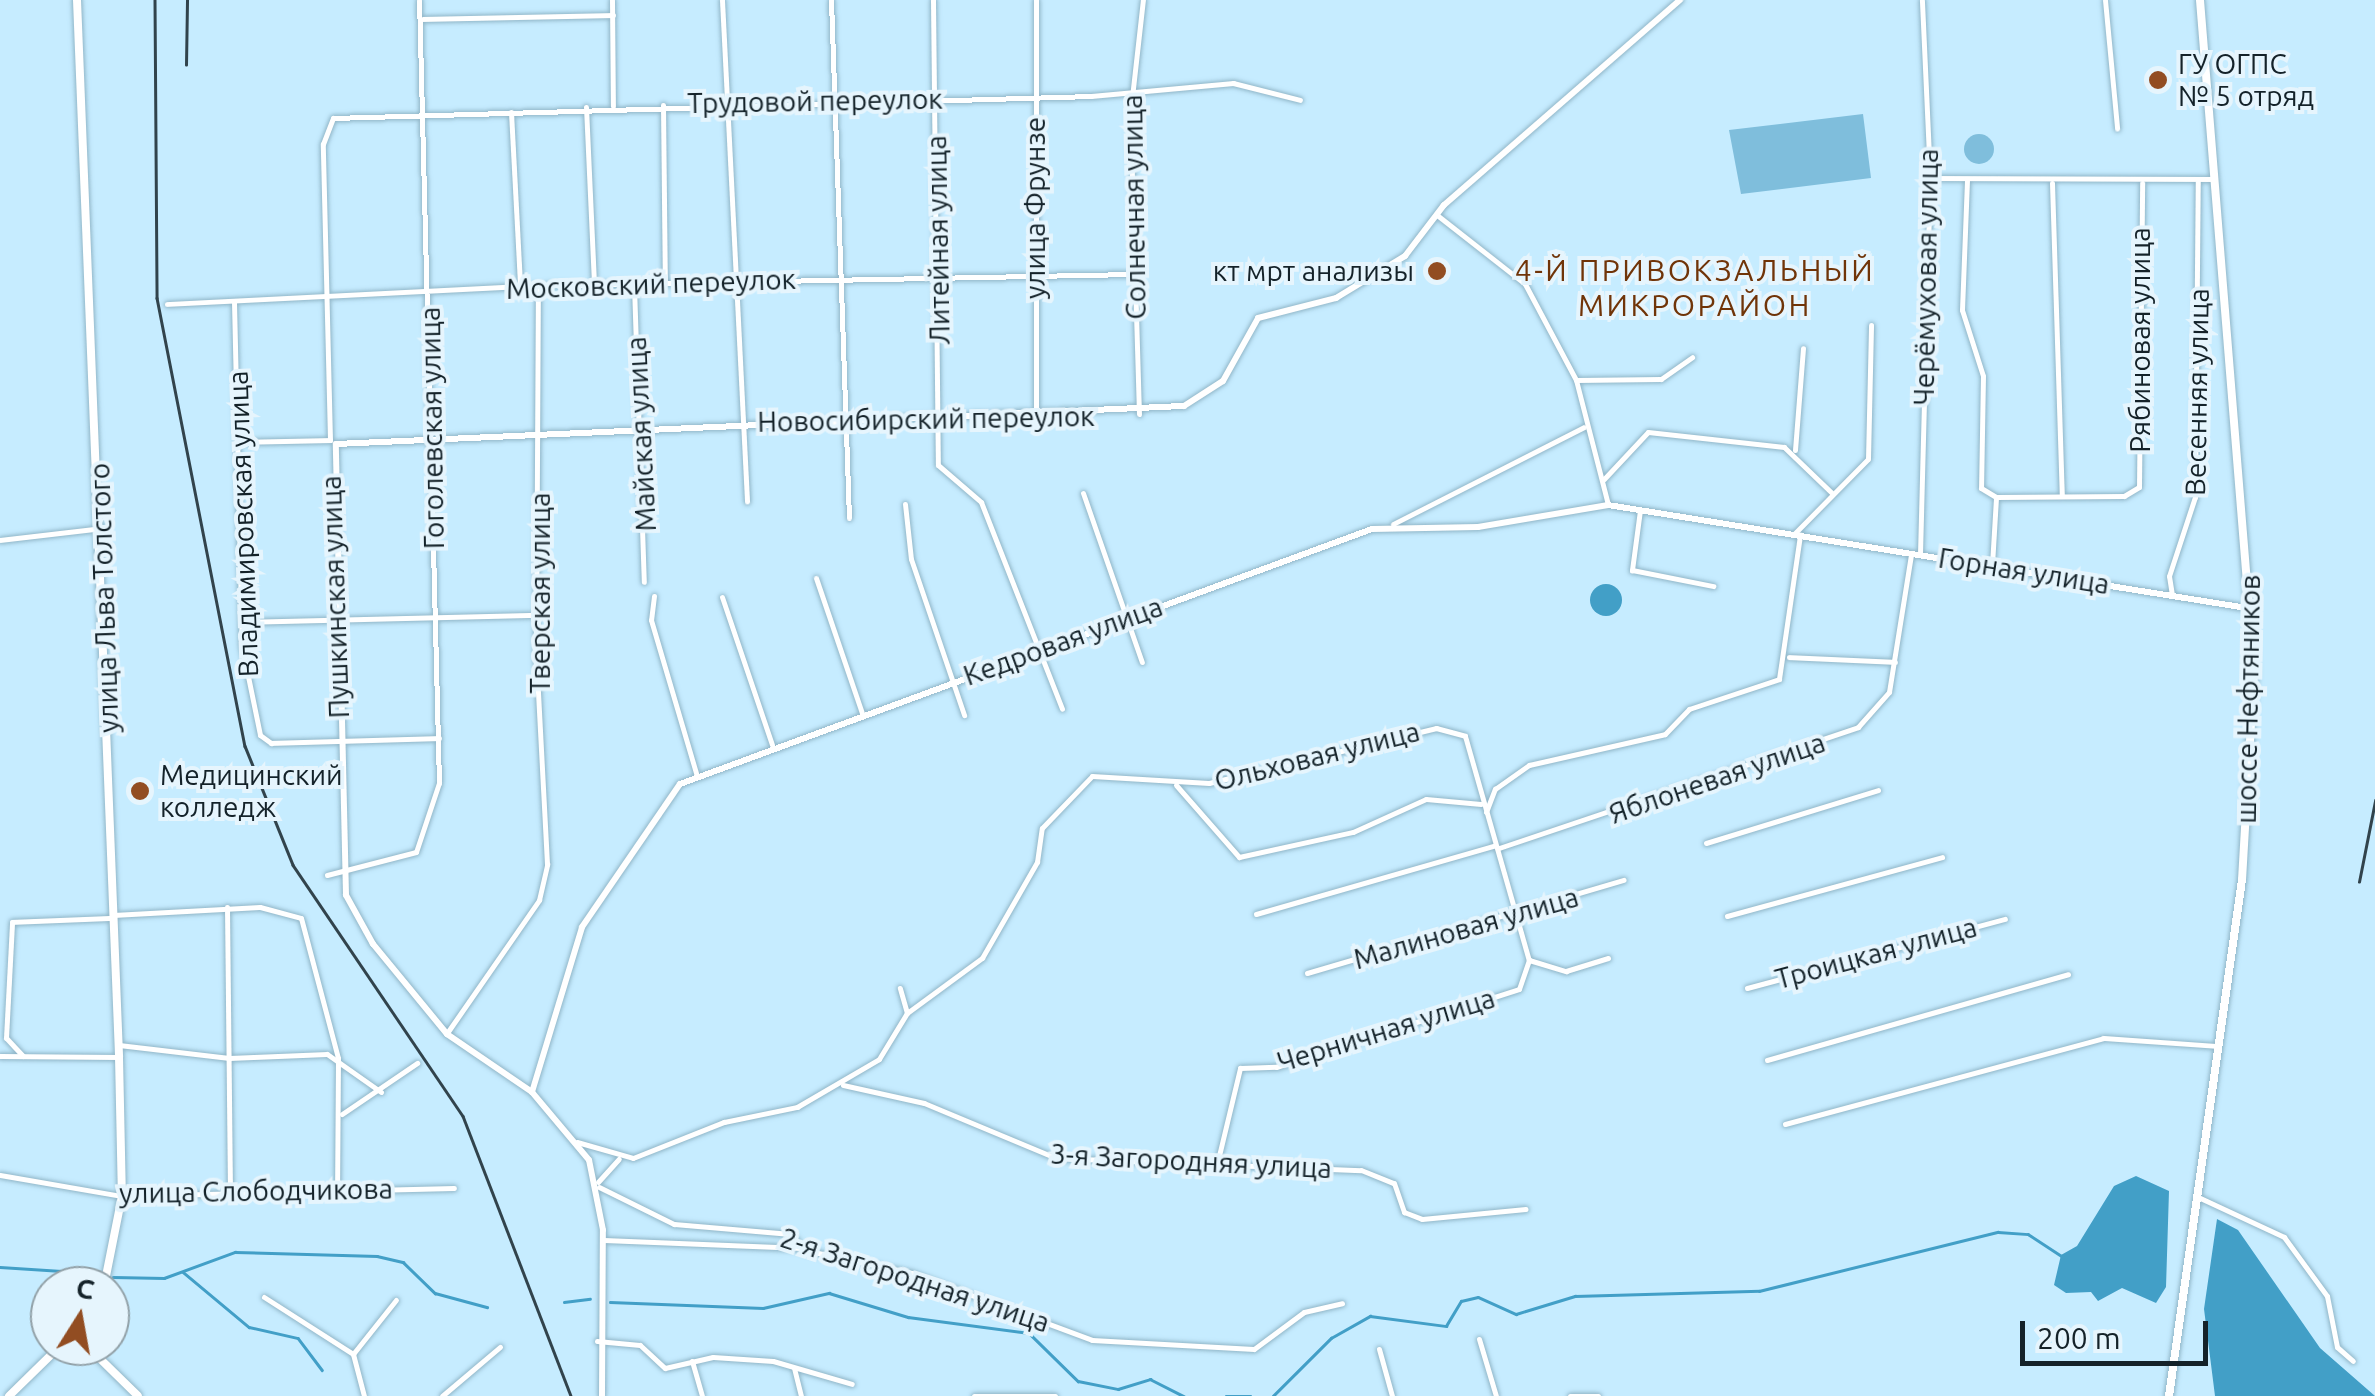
<!DOCTYPE html>
<meta charset="utf-8">
<style>
body{margin:0}
#map{position:relative;width:2375px;height:1396px;overflow:hidden;background:#c6ecff;font-family:Ubuntu,sans-serif}
div>[style]{position:absolute}
[style*='--x']{left:calc(var(--x)*1px);top:calc(var(--y)*1px);width:calc(var(--w)*1px);rotate:calc(var(--a)*1deg)}
.green>*{inset:0;background:#7fbedc}
.round{border-radius:50%}
.water>*{inset:0;background:#429fc7}
.stream>*{height:2.5px;margin:-1.25px;padding:0 1.25px;transform-origin:1.25px;border-radius:1.25px;background:#429fc7}
.roads{filter:drop-shadow(0 0 2px #91b6c8) drop-shadow(0 0 2px #91b6c8)}
.minor>*{height:5px;margin:-2.5px;padding:0 2.5px;transform-origin:2.5px;border-radius:2.5px;background:#fff}
.tertiary>*{height:6px;margin:-3px;padding:0 3px;transform-origin:3px;border-radius:3px;background:#fff}
.secondary>*{height:8px;margin:-4px;padding:0 4px;transform-origin:4px;border-radius:4px;background:#fff}
.rail>*{height:2.5px;margin:-1.25px;padding:0 1.25px;transform-origin:1.25px;border-radius:1.25px;background:#31434c}
.dots>*{width:28px;height:28px;translate:-50% -50%;box-sizing:border-box;border:5px solid #e6f5fd;border-radius:50%}
span{translate:-50% -50%;white-space:nowrap;text-align:center;line-height:1.15;-webkit-text-stroke:8px #e6f5fd;paint-order:stroke}
.poi-label{font-size:28px;color:#142229}
.left{translate:0 -50%;text-align:left}
.right{translate:-100% -50%;text-align:right}
.street-label{font-size:28px;color:#142229}
.neighbourhood-label{font-size:30px;color:#703408;letter-spacing:2.5px}
.north{position:absolute;left:30px;top:1266px;width:100px;height:100px;box-sizing:border-box;background:#e6f5fd;border:2px solid #92a1a8;border-radius:50%;rotate:11deg;font-size:28px;font-weight:700;line-height:40px;text-align:center;color:#142229}
.north::after{content:'';display:block;margin:auto;width:35px;height:45px;background:#924d22;clip-path:polygon(50% 0,100% 100%,50% 72%,0 100%)}
.scale{position:absolute;left:2020px;top:1321px;width:188px;height:45px;box-sizing:border-box;border:5px solid #142229;border-top:0;padding-left:12px;font-size:30px;line-height:35px;white-space:nowrap;color:#142229;-webkit-text-stroke:8px #e6f5fd;paint-order:stroke}
</style>
<div id="map">
<div class="green">
<div style="clip-path:polygon(1863px 114px,1871px 178px,1741px 194px,1729px 130px)"></div>
<div class="round" style="left:1964px;top:134px;width:30px;height:30px"></div>
</div>
<div class="water">
<div class="round" style="left:1590px;top:584px;width:32px;height:32px"></div>
<div style="clip-path:polygon(2136px 1176px,2169px 1191px,2166px 1287px,2156px 1303px,2122px 1288px,2098px 1301px,2091px 1292px,2066px 1293px,2054px 1285px,2061px 1255px,2077px 1246px,2114px 1186px)"></div>
<div style="clip-path:polygon(2217px 1219px,2238px 1230px,2320px 1348px,2375px 1396px,2215px 1396px,2204px 1309px)"></div>
</div>
<div class="stream">
<div style="--x:0;--y:1267;--w:93;--a:3.7"></div>
<div style="--x:183;--y:1272;--w:86;--a:39.8"></div>
<div style="--x:249;--y:1327;--w:50;--a:12.7"></div>
<div style="--x:298;--y:1338;--w:40;--a:53"></div>
<div style="--x:113;--y:1277;--w:51;--a:1.1"></div>
<div style="--x:164;--y:1278;--w:76;--a:-20.1"></div>
<div style="--x:235;--y:1252;--w:142;--a:1.6"></div>
<div style="--x:377;--y:1256;--w:27;--a:13"></div>
<div style="--x:403;--y:1262;--w:45;--a:44.1"></div>
<div style="--x:435;--y:1293;--w:54;--a:15.1"></div>
<div style="--x:564;--y:1302;--w:26;--a:-7"></div>
<div style="--x:610;--y:1302;--w:153;--a:2.2"></div>
<div style="--x:763;--y:1308;--w:68;--a:-12.8"></div>
<div style="--x:829;--y:1293;--w:83;--a:16.9"></div>
<div style="--x:908;--y:1317;--w:122;--a:7.5"></div>
<div style="--x:1029;--y:1333;--w:69;--a:44.4"></div>
<div style="--x:1078;--y:1381;--w:41;--a:11.3"></div>
<div style="--x:1118;--y:1389;--w:34;--a:-17"></div>
<div style="--x:1150;--y:1379;--w:38;--a:27"></div>
<div style="--x:1226;--y:1396;--w:25;--a:0"></div>
<div style="--x:1273;--y:1396;--w:82;--a:-45"></div>
<div style="--x:1331;--y:1338;--w:45;--a:-29.4"></div>
<div style="--x:1370;--y:1316;--w:77;--a:7.5"></div>
<div style="--x:1446;--y:1326;--w:29;--a:-59"></div>
<div style="--x:1461;--y:1301;--w:17;--a:-13"></div>
<div style="--x:1478;--y:1297;--w:42;--a:24.1"></div>
<div style="--x:1516;--y:1314;--w:62;--a:-17"></div>
<div style="--x:1575;--y:1296;--w:184;--a:-1.6"></div>
<div style="--x:1759;--y:1291;--w:246;--a:-13.9"></div>
<div style="--x:1998;--y:1232;--w:30;--a:4"></div>
<div style="--x:2028;--y:1234;--w:42;--a:33.3"></div>
</div>
<div class="roads">
<div class="minor">
<div style="--x:612;--y:0;--w:106;--a:89.5"></div>
<div style="--x:722;--y:0;--w:502;--a:87.14"></div>
<div style="--x:831;--y:0;--w:518;--a:88.01"></div>
<div style="--x:933;--y:0;--w:465;--a:89.4"></div>
<div style="--x:938;--y:465;--w:57;--a:40.7"></div>
<div style="--x:981;--y:502;--w:222;--a:68.6"></div>
<div style="--x:1036;--y:0;--w:416;--a:90"></div>
<div style="--x:2105;--y:0;--w:129;--a:84.6"></div>
<div style="--x:423;--y:19;--w:190;--a:-1.2"></div>
<div style="--x:663;--y:105;--w:177;--a:89.4"></div>
<div style="--x:586;--y:107;--w:179;--a:87.4"></div>
<div style="--x:511;--y:112;--w:174;--a:87"></div>
<div style="--x:1930;--y:178;--w:284;--a:0.2"></div>
<div style="--x:1967;--y:180;--w:130;--a:92.2"></div>
<div style="--x:1962;--y:310;--w:69;--a:72.3"></div>
<div style="--x:1983;--y:376;--w:112;--a:91"></div>
<div style="--x:1981;--y:488;--w:17;--a:31"></div>
<div style="--x:1996;--y:497;--w:128;--a:-0.4"></div>
<div style="--x:2124;--y:496;--w:17;--a:-31"></div>
<div style="--x:2139;--y:487;--w:304;--a:-89.4"></div>
<div style="--x:2052;--y:183;--w:312;--a:88.2"></div>
<div style="--x:1437;--y:215;--w:112;--a:38.1"></div>
<div style="--x:1525;--y:284;--w:109;--a:62"></div>
<div style="--x:1576;--y:380;--w:129;--a:75.6"></div>
<div style="--x:634;--y:286;--w:296;--a:88.1"></div>
<div style="--x:234;--y:302;--w:345;--a:88.7"></div>
<div style="--x:242;--y:647;--w:90;--a:78.4"></div>
<div style="--x:260;--y:735;--w:14;--a:36"></div>
<div style="--x:271;--y:743;--w:168;--a:-1.7"></div>
<div style="--x:167;--y:304;--w:353;--a:-2.9"></div>
<div style="--x:520;--y:286;--w:615;--a:-1.12"></div>
<div style="--x:1576;--y:380;--w:85;--a:-0.7"></div>
<div style="--x:1661;--y:379;--w:38;--a:-35"></div>
<div style="--x:1139;--y:414;--w:299;--a:-91.7"></div>
<div style="--x:1130;--y:115;--w:116;--a:-83.6"></div>
<div style="--x:330;--y:440;--w:296;--a:-91.4"></div>
<div style="--x:323;--y:144;--w:28;--a:-69"></div>
<div style="--x:333;--y:118;--w:758;--a:-1.66"></div>
<div style="--x:1091;--y:96;--w:143;--a:-5.2"></div>
<div style="--x:1233;--y:83;--w:69;--a:14.2"></div>
<div style="--x:239;--y:442;--w:91;--a:-1.3"></div>
<div style="--x:1795;--y:450;--w:102;--a:-85.5"></div>
<div style="--x:1604;--y:479;--w:64;--a:-46.9"></div>
<div style="--x:1648;--y:432;--w:137;--a:6.3"></div>
<div style="--x:1784;--y:447;--w:66;--a:43.8"></div>
<div style="--x:1083;--y:493;--w:179;--a:70.8"></div>
<div style="--x:905;--y:504;--w:55;--a:83.8"></div>
<div style="--x:911;--y:559;--w:165;--a:71.2"></div>
<div style="--x:1640;--y:510;--w:61;--a:97.6"></div>
<div style="--x:1632;--y:570;--w:83;--a:11.2"></div>
<div style="--x:1393;--y:524;--w:214;--a:-26.9"></div>
<div style="--x:1794;--y:534;--w:105;--a:-45.4"></div>
<div style="--x:1868;--y:459;--w:134;--a:-88.7"></div>
<div style="--x:0;--y:540;--w:103;--a:-6.7"></div>
<div style="--x:1920;--y:554;--w:376;--a:-88.5"></div>
<div style="--x:1930;--y:178;--w:178;--a:-92.6"></div>
<div style="--x:1992;--y:565;--w:68;--a:-86.6"></div>
<div style="--x:816;--y:578;--w:143;--a:71.2"></div>
<div style="--x:2172;--y:595;--w:19;--a:-99"></div>
<div style="--x:2169;--y:576;--w:83;--a:-71.8"></div>
<div style="--x:2195;--y:497;--w:315;--a:-89.5"></div>
<div style="--x:654;--y:596;--w:24;--a:97"></div>
<div style="--x:651;--y:620;--w:163;--a:73.6"></div>
<div style="--x:722;--y:597;--w:156;--a:71.3"></div>
<div style="--x:243;--y:622;--w:294;--a:-1.4"></div>
<div style="--x:1789;--y:657;--w:106;--a:2.7"></div>
<div style="--x:1176;--y:785;--w:96;--a:48.8"></div>
<div style="--x:1239;--y:857;--w:117;--a:-12.4"></div>
<div style="--x:1353;--y:832;--w:80;--a:-24.3"></div>
<div style="--x:1426;--y:799;--w:55;--a:5.2"></div>
<div style="--x:1486;--y:812;--w:25;--a:-69"></div>
<div style="--x:1495;--y:789;--w:42;--a:-35.2"></div>
<div style="--x:1529;--y:765;--w:139;--a:-12.8"></div>
<div style="--x:1665;--y:734;--w:35;--a:-46"></div>
<div style="--x:1689;--y:709;--w:95;--a:-18.4"></div>
<div style="--x:1779;--y:679;--w:146;--a:-81.7"></div>
<div style="--x:1706;--y:843;--w:180;--a:-17.1"></div>
<div style="--x:1499;--y:848;--w:379;--a:-18.6"></div>
<div style="--x:1858;--y:727;--w:47;--a:-48.5"></div>
<div style="--x:1889;--y:692;--w:140;--a:-80.9"></div>
<div style="--x:327;--y:875;--w:92;--a:-14.5"></div>
<div style="--x:416;--y:852;--w:73;--a:-71.6"></div>
<div style="--x:439;--y:783;--w:783;--a:-91.46"></div>
<div style="--x:227;--y:907;--w:286;--a:89.4"></div>
<div style="--x:1256;--y:914;--w:247;--a:-16"></div>
<div style="--x:113;--y:915;--w:147;--a:-3.1"></div>
<div style="--x:260;--y:907;--w:42;--a:15"></div>
<div style="--x:301;--y:918;--w:145;--a:75.2"></div>
<div style="--x:338;--y:1058;--w:133;--a:90.4"></div>
<div style="--x:1727;--y:916;--w:223;--a:-15.3"></div>
<div style="--x:1307;--y:973;--w:330;--a:-16.4"></div>
<div style="--x:1747;--y:988;--w:267;--a:-15"></div>
<div style="--x:907;--y:1013;--w:93;--a:-36.3"></div>
<div style="--x:982;--y:958;--w:111;--a:-60.2"></div>
<div style="--x:1037;--y:862;--w:34;--a:-82"></div>
<div style="--x:1042;--y:828;--w:72;--a:-46.1"></div>
<div style="--x:1092;--y:776;--w:117;--a:3.4"></div>
<div style="--x:1209;--y:783;--w:234;--a:-13.6"></div>
<div style="--x:1436;--y:728;--w:30;--a:15"></div>
<div style="--x:1465;--y:736;--w:233;--a:74.1"></div>
<div style="--x:447;--y:1033;--w:162;--a:-55.3"></div>
<div style="--x:539;--y:900;--w:37;--a:-77"></div>
<div style="--x:547;--y:864;--w:212;--a:-93"></div>
<div style="--x:536;--y:652;--w:363;--a:-89.7"></div>
<div style="--x:119;--y:1045;--w:111;--a:6.7"></div>
<div style="--x:229;--y:1058;--w:98;--a:-2.3"></div>
<div style="--x:327;--y:1054;--w:66;--a:35.1"></div>
<div style="--x:0;--y:1056;--w:119;--a:0.5"></div>
<div style="--x:23;--y:1056;--w:25;--a:-133"></div>
<div style="--x:6;--y:1038;--w:116;--a:-87"></div>
<div style="--x:12;--y:922;--w:101;--a:-2.3"></div>
<div style="--x:1767;--y:1060;--w:313;--a:-15.9"></div>
<div style="--x:843;--y:1085;--w:83;--a:12.5"></div>
<div style="--x:924;--y:1103;--w:143;--a:22.6"></div>
<div style="--x:1056;--y:1158;--w:305;--a:2.3"></div>
<div style="--x:1361;--y:1170;--w:35;--a:22"></div>
<div style="--x:1394;--y:1183;--w:31;--a:71"></div>
<div style="--x:1404;--y:1212;--w:19;--a:21"></div>
<div style="--x:1422;--y:1219;--w:104;--a:-5.5"></div>
<div style="--x:342;--y:1114;--w:91;--a:-34.2"></div>
<div style="--x:1785;--y:1124;--w:329;--a:-15.1"></div>
<div style="--x:2103;--y:1038;--w:114;--a:4"></div>
<div style="--x:577;--y:1142;--w:58;--a:15.9"></div>
<div style="--x:633;--y:1158;--w:98;--a:-21.6"></div>
<div style="--x:724;--y:1122;--w:75;--a:-11.6"></div>
<div style="--x:797;--y:1107;--w:95;--a:-30.3"></div>
<div style="--x:879;--y:1059;--w:54;--a:-58.7"></div>
<div style="--x:907;--y:1013;--w:26;--a:-106"></div>
<div style="--x:1217;--y:1164;--w:99;--a:-76.5"></div>
<div style="--x:1240;--y:1068;--w:36;--a:-2"></div>
<div style="--x:1276;--y:1067;--w:255;--a:-17.8"></div>
<div style="--x:1519;--y:989;--w:31;--a:-71"></div>
<div style="--x:1529;--y:960;--w:39;--a:17"></div>
<div style="--x:1566;--y:971;--w:44;--a:-17.2"></div>
<div style="--x:0;--y:1175;--w:124;--a:9.8"></div>
<div style="--x:122;--y:1196;--w:332;--a:-1.4"></div>
<div style="--x:598;--y:1182;--w:31;--a:-48"></div>
<div style="--x:599;--y:1187;--w:84;--a:26.3"></div>
<div style="--x:674;--y:1224;--w:117;--a:4.9"></div>
<div style="--x:791;--y:1234;--w:21;--a:51"></div>
<div style="--x:804;--y:1250;--w:110;--a:12"></div>
<div style="--x:912;--y:1273;--w:192;--a:20.4"></div>
<div style="--x:1092;--y:1340;--w:162;--a:3.2"></div>
<div style="--x:1254;--y:1349;--w:62;--a:-36.5"></div>
<div style="--x:1304;--y:1312;--w:39;--a:-13"></div>
<div style="--x:2198;--y:1197;--w:95;--a:24.9"></div>
<div style="--x:2284;--y:1237;--w:73;--a:53.9"></div>
<div style="--x:2327;--y:1296;--w:52;--a:78.9"></div>
<div style="--x:2337;--y:1347;--w:21;--a:41"></div>
<div style="--x:604;--y:1240;--w:198;--a:2.3"></div>
<div style="--x:264;--y:1297;--w:106;--a:32.6"></div>
<div style="--x:353;--y:1354;--w:43;--a:75.3"></div>
<div style="--x:1479;--y:1339;--w:59;--a:73.4"></div>
<div style="--x:597;--y:1341;--w:43;--a:5.3"></div>
<div style="--x:640;--y:1345;--w:34;--a:43"></div>
<div style="--x:665;--y:1368;--w:49;--a:-12.9"></div>
<div style="--x:713;--y:1357;--w:60;--a:3.8"></div>
<div style="--x:773;--y:1361;--w:82;--a:16.2"></div>
<div style="--x:1379;--y:1349;--w:49;--a:74.5"></div>
<div style="--x:353;--y:1354;--w:69;--a:-51.5"></div>
<div style="--x:692;--y:1361;--w:36;--a:74"></div>
<div style="--x:794;--y:1368;--w:29;--a:76"></div>
<div style="--x:442;--y:1396;--w:76;--a:-40.2"></div>
<div style="--x:974;--y:1396;--w:81;--a:0"></div>
<div style="--x:1570;--y:1396;--w:28;--a:0"></div>
</div>
<div class="tertiary">
<div style="--x:532;--y:1092;--w:172;--a:-73.1"></div>
<div style="--x:582;--y:927;--w:173;--a:-55.6"></div>
<div style="--x:680;--y:784;--w:737;--a:-20.23"></div>
<div style="--x:1372;--y:529;--w:106;--a:-1.1"></div>
<div style="--x:1478;--y:527;--w:132;--a:-9.6"></div>
<div style="--x:1608;--y:505;--w:653;--a:9.16"></div>
<div style="--x:602;--y:1396;--w:166;--a:-89.7"></div>
<div style="--x:603;--y:1230;--w:71;--a:-101.3"></div>
<div style="--x:589;--y:1160;--w:89;--a:-130"></div>
<div style="--x:532;--y:1092;--w:103;--a:-145.7"></div>
<div style="--x:447;--y:1034;--w:117;--a:-129.4"></div>
<div style="--x:373;--y:944;--w:56;--a:-118.9"></div>
<div style="--x:346;--y:895;--w:451;--a:-91.3"></div>
<div style="--x:336;--y:444;--w:849;--a:-2.57"></div>
<div style="--x:1184;--y:406;--w:46;--a:-32.7"></div>
<div style="--x:1223;--y:381;--w:72;--a:-60.9"></div>
<div style="--x:1258;--y:318;--w:81;--a:-14.4"></div>
<div style="--x:1336;--y:298;--w:81;--a:-31.3"></div>
<div style="--x:1405;--y:256;--w:64;--a:-52.6"></div>
<div style="--x:1444;--y:205;--w:313;--a:-41"></div>
</div>
<div class="secondary">
<div style="--x:77;--y:0;--w:1058;--a:87.72"></div>
<div style="--x:119;--y:1057;--w:139;--a:88.8"></div>
<div style="--x:122;--y:1196;--w:92;--a:101.3"></div>
<div style="--x:87;--y:1346;--w:71;--a:44.4"></div>
<div style="--x:9;--y:1396;--w:71;--a:-44.4"></div>
<div style="--x:2169;--y:1396;--w:521;--a:-81.95"></div>
<div style="--x:2242;--y:880;--w:210;--a:-86.7"></div>
<div style="--x:2254;--y:670;--w:672;--a:-94.61"></div>
</div>
</div>
<div class="rail">
<div style="--x:155;--y:0;--w:298;--a:89.6"></div>
<div style="--x:157;--y:298;--w:457;--a:78.9"></div>
<div style="--x:245;--y:746;--w:128;--a:68"></div>
<div style="--x:293;--y:865;--w:303;--a:55.9"></div>
<div style="--x:463;--y:1116;--w:300;--a:68.9"></div>
<div style="--x:186;--y:65;--w:65;--a:-89.1"></div>
<div style="--x:2359;--y:882;--w:83;--a:-78.8"></div>
</div>
<div class="dots">
<div style="left:2158px;top:80px;background:#924d22"></div>
<div style="left:1437px;top:271px;background:#924d22"></div>
<div style="left:140px;top:791px;background:#924d22"></div>
</div>
<div class="poi-label">
<span class="left" style="left:2178px;top:80px">ГУ ОГПС<br>№ 5 отряд</span>
<span class="right" style="left:1414px;top:271px">кт мрт анализы</span>
<span class="left" style="left:160px;top:791px">Медицинский<br>колледж</span>
</div>
<div class="street-label">
<span style="left:815px;top:101px;rotate:-1deg">Трудовой переулок</span>
<span style="left:1134px;top:207px;rotate:-91deg">Солнечная улица</span>
<span style="left:1035px;top:208px;rotate:-90deg">улица Фрунзе</span>
<span style="left:938px;top:240px;rotate:-91deg">Литейная улица</span>
<span style="left:1926px;top:277px;rotate:-89deg">Черёмуховая улица</span>
<span style="left:651px;top:284px;rotate:-2deg">Московский переулок</span>
<span style="left:2140px;top:340px;rotate:-90deg">Рябиновая улица</span>
<span style="left:2197px;top:392px;rotate:-89deg">Весенняя улица</span>
<span style="left:926px;top:419px;rotate:-1deg">Новосибирский переулок</span>
<span style="left:432px;top:428px;rotate:-91deg">Гоголевская улица</span>
<span style="left:641px;top:434px;rotate:-93deg">Майская улица</span>
<span style="left:243px;top:524px;rotate:-92deg">Владимировская улица</span>
<span style="left:2024px;top:571px;rotate:9deg">Горная улица</span>
<span style="left:540px;top:593px;rotate:-90deg">Тверская улица</span>
<span style="left:335px;top:597px;rotate:-92deg">Пушкинская улица</span>
<span style="left:104px;top:598px;rotate:-92deg">улица Льва Толстого</span>
<span style="left:1063px;top:641px;rotate:-20deg">Кедровая улица</span>
<span style="left:2248px;top:699px;rotate:-89deg">шоссе Нефтяников</span>
<span style="left:1317px;top:756px;rotate:-14deg">Ольховая улица</span>
<span style="left:1717px;top:778px;rotate:-19deg">Яблоневая улица</span>
<span style="left:1466px;top:928px;rotate:-16deg">Малиновая улица</span>
<span style="left:1876px;top:953px;rotate:-15deg">Троицкая улица</span>
<span style="left:1386px;top:1030px;rotate:-17deg">Черничная улица</span>
<span style="left:1191px;top:1161px;rotate:3deg">3-я Загородняя улица</span>
<span style="left:256px;top:1191px;rotate:-1deg">улица Слободчикова</span>
<span style="left:915px;top:1280px;rotate:18deg">2-я Загородная улица</span>
</div>
<div class="neighbourhood-label">
<span style="left:1695px;top:287px">4-Й ПРИВОКЗАЛЬНЫЙ<br>МИКРОРАЙОН</span>
</div>
<div class="north">С</div>
<div class="scale">200 m</div>
</div>
